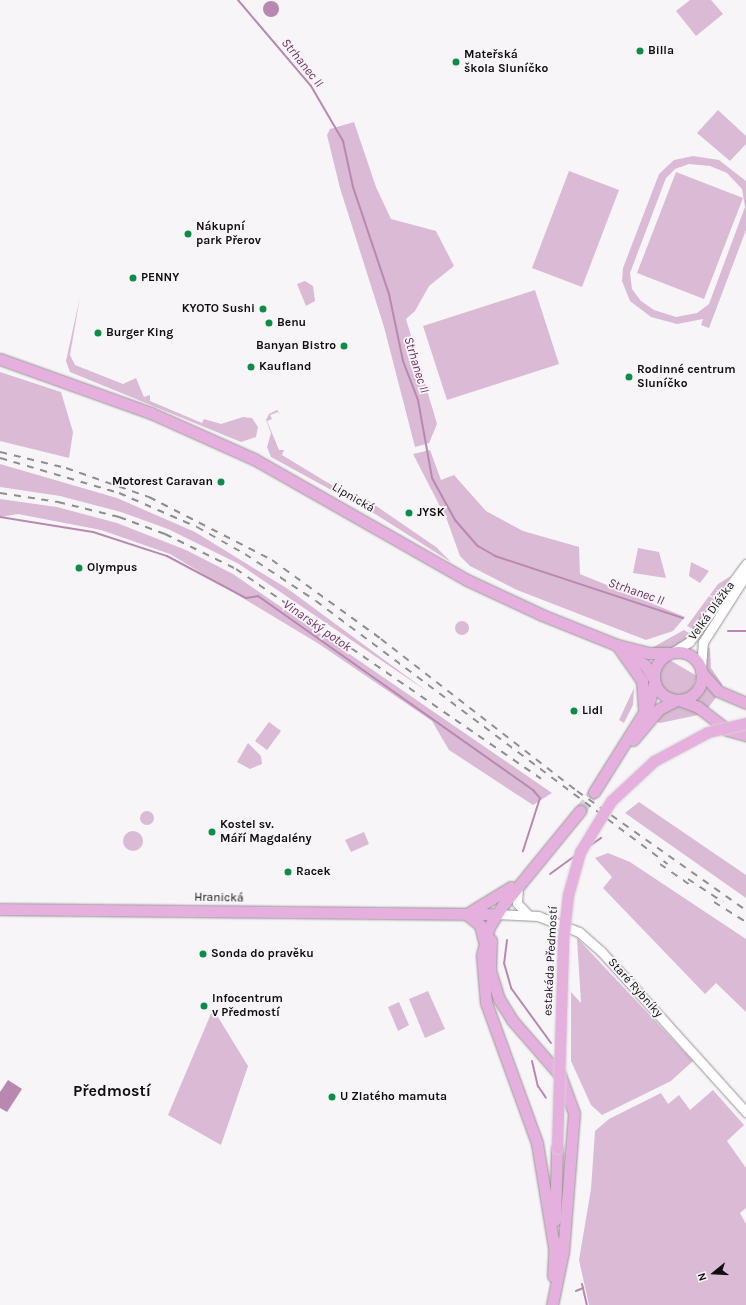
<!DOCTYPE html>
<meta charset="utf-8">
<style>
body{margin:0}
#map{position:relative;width:746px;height:1305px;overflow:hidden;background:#f8f5f8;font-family:Karla,sans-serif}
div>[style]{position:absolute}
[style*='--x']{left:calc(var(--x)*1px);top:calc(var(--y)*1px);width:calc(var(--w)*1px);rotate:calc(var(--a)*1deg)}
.green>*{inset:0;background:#dabad4}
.round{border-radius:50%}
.water>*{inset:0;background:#b988b1}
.stream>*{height:2px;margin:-1px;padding:0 1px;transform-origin:1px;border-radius:1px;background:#b988b1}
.major-tunnel>*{height:11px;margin-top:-5.5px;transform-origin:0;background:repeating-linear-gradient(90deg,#d5d2d5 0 11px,transparent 0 16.5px)}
.roads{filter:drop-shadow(0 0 1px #969396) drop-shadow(0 0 1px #969396)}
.minor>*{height:9px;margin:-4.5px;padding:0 4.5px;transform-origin:4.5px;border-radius:4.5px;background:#fff}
.major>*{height:11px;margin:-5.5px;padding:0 5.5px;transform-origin:5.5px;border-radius:5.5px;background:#e5b0de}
.major>.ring{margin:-5.5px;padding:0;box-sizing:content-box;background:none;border:11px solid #e5b0de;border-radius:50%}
.rail>*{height:2px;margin-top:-1px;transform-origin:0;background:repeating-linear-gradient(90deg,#8f8d8f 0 7px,transparent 0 14px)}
.bridges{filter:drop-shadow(0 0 1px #d4d4d4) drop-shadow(0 0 1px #d4d4d4)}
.major-bridge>*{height:11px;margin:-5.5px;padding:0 5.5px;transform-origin:5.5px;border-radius:5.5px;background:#e5b0de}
.dots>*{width:11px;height:11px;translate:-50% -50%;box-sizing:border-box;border:2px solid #f8f5f8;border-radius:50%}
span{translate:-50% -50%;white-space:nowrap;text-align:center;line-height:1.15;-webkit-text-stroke:3.5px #f8f5f8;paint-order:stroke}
.poi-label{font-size:12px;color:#0f0e0f;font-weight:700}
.left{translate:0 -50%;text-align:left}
.right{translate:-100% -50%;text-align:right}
.street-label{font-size:12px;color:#0f0e0f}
.water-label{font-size:13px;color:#6d3065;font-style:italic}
.district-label{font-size:16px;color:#0f0e0f;font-weight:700}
.north{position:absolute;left:694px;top:1253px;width:40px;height:40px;-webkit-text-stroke:3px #f8f5f8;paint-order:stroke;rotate:252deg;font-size:11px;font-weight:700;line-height:16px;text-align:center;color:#0f0e0f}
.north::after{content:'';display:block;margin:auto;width:14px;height:18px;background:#0f0e0f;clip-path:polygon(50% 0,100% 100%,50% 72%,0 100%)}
</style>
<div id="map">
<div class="green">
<div style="clip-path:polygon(690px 0,711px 0,723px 14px,696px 36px,676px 11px)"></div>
<div style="clip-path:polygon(718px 110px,746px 136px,746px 144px,730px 161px,697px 133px)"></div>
<div style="clip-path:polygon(354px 122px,376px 187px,391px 219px,436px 231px,454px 266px,429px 286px,415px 311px,406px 319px,437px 424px,429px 443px,415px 447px,384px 327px,340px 188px,327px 135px,330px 129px)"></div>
<div style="clip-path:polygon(evenodd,693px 156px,719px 160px,746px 181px,746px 230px,709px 328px,701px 325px,703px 319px,677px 324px,651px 317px,630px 301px,622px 281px,623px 268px,659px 174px,674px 160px,693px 156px,689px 164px,710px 166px,727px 173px,742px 189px,745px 207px,709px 304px,697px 313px,676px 317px,654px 310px,641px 301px,632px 289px,630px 273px,666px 178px,675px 169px,689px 164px)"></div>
<div style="clip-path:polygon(569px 171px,619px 190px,582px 287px,532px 268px)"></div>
<div style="clip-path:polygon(676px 172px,743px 198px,704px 299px,637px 273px)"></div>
<div style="clip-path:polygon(305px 281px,313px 286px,315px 301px,306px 306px,297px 284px)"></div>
<div style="clip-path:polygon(535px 290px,559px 364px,447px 400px,423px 326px)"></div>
<div style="clip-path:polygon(80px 297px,70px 355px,75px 365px,123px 384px,136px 378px,144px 397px,150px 395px,150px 401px,202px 423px,204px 419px,221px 424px,243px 417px,252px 418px,258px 427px,256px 437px,241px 442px,70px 372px,66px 361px)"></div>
<div style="clip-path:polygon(0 372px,61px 392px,73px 432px,69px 458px,0 441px)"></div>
<div style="clip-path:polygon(277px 410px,281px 415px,278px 412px,270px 415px,272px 419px,267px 421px,279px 450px,284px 450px,282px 455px,363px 504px,366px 499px,436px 547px,451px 562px,375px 514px,271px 457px,267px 447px,271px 433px,266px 420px,269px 414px)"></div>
<div style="clip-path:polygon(430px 450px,441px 480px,454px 475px,486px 511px,523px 531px,579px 547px,580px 574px,685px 617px,673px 631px,646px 640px,517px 590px,470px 566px,460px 556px,447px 520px,413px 454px)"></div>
<div style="clip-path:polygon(0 464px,117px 498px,195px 532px,288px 589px,428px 692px,239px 564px,168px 529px,121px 512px,60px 496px,0 487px)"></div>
<div style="clip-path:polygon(0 499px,57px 507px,117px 523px,186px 550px,233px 574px,552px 793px,533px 805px,449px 750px,432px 721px,319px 644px,170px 554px,101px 530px,18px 514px,0 517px)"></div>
<div style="clip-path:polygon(638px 548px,659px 552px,666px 578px,633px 573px)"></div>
<div style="clip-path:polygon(691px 562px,709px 571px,700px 583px,689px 576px)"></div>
<div style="clip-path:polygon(731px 576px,714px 598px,710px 595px,718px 584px)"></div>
<div style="clip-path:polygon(709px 596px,714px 599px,695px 630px,687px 626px)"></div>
<div class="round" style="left:455px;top:621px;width:14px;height:14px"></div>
<div style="clip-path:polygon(684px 630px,692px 635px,676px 648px,648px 650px)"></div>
<div style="clip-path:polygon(706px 645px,710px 649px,711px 668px,722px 684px,722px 689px,705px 672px)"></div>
<div style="clip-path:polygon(668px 659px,697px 676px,693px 688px,686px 694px,674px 695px,662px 688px,658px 674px)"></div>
<div style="clip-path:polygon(705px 684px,718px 695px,707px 709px,693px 700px)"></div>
<div style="clip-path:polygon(634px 688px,633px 705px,624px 723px,619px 720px)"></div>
<div style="clip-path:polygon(678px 704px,703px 714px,660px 723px,654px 720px)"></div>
<div style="clip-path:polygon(269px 722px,281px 731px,267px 750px,255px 741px)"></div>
<div style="clip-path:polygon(248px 743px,261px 756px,262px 764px,250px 769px,237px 762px)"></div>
<div style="clip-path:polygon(639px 802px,746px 875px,746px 898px,625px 813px)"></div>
<div class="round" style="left:140px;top:811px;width:14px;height:14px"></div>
<div class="round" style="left:123px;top:831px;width:20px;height:20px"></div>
<div style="clip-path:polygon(364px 832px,369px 844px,351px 852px,345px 840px)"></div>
<div style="clip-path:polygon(608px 853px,630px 862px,746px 939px,746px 1012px,716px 983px,705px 994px,603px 888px,612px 877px,595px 858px)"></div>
<div style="clip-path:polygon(577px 938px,693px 1061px,671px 1081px,602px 1115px,591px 1105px,571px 1061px,571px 992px,581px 1003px)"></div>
<div style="clip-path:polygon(428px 991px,445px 1029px,425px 1038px,409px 999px)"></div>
<div style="clip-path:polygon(399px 1002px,409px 1025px,398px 1031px,388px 1007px)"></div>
<div style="clip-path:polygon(213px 1009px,248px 1066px,221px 1145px,168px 1115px)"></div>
<div style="clip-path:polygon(713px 1090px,744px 1125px,727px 1141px,746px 1168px,746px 1208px,740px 1213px,746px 1224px,746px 1305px,589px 1305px,579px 1260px,591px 1189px,595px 1131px,609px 1119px,661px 1093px,668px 1104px,679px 1095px,690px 1110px)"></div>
</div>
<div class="water">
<div class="round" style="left:263px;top:1px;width:16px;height:16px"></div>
<div style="clip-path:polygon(8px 1080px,22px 1089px,7px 1112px,0 1108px,0 1092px)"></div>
</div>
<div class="stream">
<div style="--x:238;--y:0;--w:113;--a:49.7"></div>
<div style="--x:311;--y:86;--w:64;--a:59.8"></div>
<div style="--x:343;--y:141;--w:47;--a:77.7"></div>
<div style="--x:353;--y:187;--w:113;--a:71.4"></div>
<div style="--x:389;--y:294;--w:68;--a:78.2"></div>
<div style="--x:403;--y:361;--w:42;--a:69"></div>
<div style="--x:418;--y:400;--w:79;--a:79.8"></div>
<div style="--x:432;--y:478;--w:48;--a:61.3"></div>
<div style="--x:455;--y:520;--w:35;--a:49"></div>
<div style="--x:478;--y:546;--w:20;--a:30"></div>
<div style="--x:495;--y:556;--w:198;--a:18.3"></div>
<div style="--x:0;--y:517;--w:94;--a:9.2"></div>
<div style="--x:93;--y:532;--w:78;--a:18"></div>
<div style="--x:167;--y:556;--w:89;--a:28"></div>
<div style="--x:246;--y:598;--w:12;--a:-9"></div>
<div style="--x:258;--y:596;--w:337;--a:35.2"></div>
<div style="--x:533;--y:790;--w:11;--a:49"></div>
<div style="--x:540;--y:798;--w:56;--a:107.8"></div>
<div style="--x:728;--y:631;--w:18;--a:0"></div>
<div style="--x:588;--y:847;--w:16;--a:-35"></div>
<div style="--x:550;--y:874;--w:31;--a:-36"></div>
<div style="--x:507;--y:940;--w:23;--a:97"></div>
<div style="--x:504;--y:963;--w:26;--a:74"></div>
<div style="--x:511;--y:988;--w:68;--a:54"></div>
<div style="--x:532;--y:1061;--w:26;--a:77"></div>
<div style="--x:538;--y:1086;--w:14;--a:56"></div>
<div style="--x:582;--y:1284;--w:22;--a:77"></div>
<div style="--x:576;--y:1291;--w:8;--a:-23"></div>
</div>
<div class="major-tunnel">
<div style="--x:580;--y:811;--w:24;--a:-54"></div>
</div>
<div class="roads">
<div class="minor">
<div style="--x:673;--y:652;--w:19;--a:-32"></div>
<div style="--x:689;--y:642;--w:97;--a:-53.8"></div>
<div style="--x:701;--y:669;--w:27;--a:-86"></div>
<div style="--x:703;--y:642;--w:80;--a:-57.3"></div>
<div style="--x:518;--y:888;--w:15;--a:94"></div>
<div style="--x:517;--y:903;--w:16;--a:47"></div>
<div style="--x:496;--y:914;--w:42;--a:2.7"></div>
<div style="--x:538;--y:916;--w:44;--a:21.3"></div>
<div style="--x:579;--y:932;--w:29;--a:41"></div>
<div style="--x:601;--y:951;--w:217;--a:48"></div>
</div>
<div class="major">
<div style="--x:0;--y:359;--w:160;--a:19.7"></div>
<div style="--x:151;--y:413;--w:113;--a:24.1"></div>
<div style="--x:254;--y:459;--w:245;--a:29.6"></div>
<div style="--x:467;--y:580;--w:83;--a:25"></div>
<div style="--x:542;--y:615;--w:81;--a:21.8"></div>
<div style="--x:617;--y:645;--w:32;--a:14"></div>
<div style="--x:648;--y:653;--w:22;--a:0"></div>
<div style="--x:617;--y:645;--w:44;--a:55.2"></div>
<div style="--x:642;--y:681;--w:27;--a:86"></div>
<div style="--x:625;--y:651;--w:24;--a:35"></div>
<div style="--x:645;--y:665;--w:15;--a:58"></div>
<div class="ring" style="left:654px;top:652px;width:37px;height:37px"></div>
<div style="--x:701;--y:672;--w:25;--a:48"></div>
<div style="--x:718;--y:691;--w:30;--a:23"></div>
<div style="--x:680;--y:700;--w:19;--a:21"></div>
<div style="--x:698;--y:707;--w:37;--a:38"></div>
<div style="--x:727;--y:730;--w:20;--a:15"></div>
<div style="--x:633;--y:740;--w:40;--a:-50"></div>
<div style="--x:659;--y:709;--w:20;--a:-27"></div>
<div style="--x:594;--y:792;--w:102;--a:-57.9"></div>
<div style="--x:648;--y:706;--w:24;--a:-75"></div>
<div style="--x:0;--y:909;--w:496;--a:0.6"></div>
<div style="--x:470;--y:912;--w:48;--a:-31.4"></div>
<div style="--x:466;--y:914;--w:18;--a:38"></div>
<div style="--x:480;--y:925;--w:16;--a:76"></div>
<div style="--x:491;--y:940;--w:30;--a:92"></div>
<div style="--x:490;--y:970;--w:30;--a:73"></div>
<div style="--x:499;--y:999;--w:25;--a:58"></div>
<div style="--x:512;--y:1020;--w:73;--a:48.9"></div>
<div style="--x:560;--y:1075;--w:40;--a:69.8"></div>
<div style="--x:574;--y:1113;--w:139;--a:94.5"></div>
<div style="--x:563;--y:1252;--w:54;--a:101.7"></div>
<div style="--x:555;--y:1220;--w:72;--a:-88.4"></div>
<div style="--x:554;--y:1247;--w:105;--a:-99.3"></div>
<div style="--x:537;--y:1143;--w:149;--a:-110"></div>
<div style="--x:486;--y:1003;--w:48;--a:-94.8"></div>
<div style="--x:482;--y:955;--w:29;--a:-76"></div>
<div style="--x:489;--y:927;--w:26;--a:-58"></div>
<div style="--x:503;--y:905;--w:122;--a:-50.7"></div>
<div style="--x:553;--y:1276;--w:35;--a:-87"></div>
</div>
</div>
<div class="rail">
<div style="--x:0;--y:452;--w:68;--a:13.6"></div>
<div style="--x:66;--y:468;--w:88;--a:19.3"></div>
<div style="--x:149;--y:497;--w:138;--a:27.1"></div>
<div style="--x:272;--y:560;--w:135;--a:35.9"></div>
<div style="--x:381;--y:639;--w:248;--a:37.8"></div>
<div style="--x:577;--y:791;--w:207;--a:35.2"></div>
<div style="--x:0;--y:458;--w:124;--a:16.4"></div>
<div style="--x:119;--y:493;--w:85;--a:23.6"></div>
<div style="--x:197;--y:527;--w:55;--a:29.4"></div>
<div style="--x:245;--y:554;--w:85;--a:33.5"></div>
<div style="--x:316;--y:601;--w:439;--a:36.8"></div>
<div style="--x:0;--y:493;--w:59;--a:8.8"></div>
<div style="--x:58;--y:502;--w:63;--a:13.8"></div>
<div style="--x:119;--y:517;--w:49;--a:20.3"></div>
<div style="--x:165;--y:534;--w:79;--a:26.2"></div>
<div style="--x:236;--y:569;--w:370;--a:34.5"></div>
<div style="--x:660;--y:864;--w:38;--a:35"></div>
<div style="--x:688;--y:879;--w:42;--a:33.3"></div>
<div style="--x:714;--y:902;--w:38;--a:32"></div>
</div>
<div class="bridges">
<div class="major-bridge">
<div style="--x:557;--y:1148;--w:208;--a:-88.3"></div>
<div style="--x:563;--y:940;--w:45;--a:-83.7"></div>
<div style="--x:568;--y:895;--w:45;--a:-74.4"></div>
<div style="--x:580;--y:852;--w:60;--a:-58.7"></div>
<div style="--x:611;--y:801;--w:59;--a:-42.9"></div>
<div style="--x:654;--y:761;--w:61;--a:-28.2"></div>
<div style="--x:708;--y:732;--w:39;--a:-13"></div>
</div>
</div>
<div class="dots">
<div style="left:640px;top:51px;background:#0b8c48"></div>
<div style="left:456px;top:62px;background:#0b8c48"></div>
<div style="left:188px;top:234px;background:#0b8c48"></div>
<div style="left:133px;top:278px;background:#0b8c48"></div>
<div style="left:263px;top:309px;background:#0b8c48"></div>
<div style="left:269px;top:323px;background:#0b8c48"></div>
<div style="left:98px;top:333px;background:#0b8c48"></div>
<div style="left:344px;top:346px;background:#0b8c48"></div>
<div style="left:251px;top:367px;background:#0b8c48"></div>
<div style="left:629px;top:377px;background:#0b8c48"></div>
<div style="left:221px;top:482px;background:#0b8c48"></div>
<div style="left:409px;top:513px;background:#0b8c48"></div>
<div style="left:79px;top:568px;background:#0b8c48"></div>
<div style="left:574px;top:711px;background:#0b8c48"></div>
<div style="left:212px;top:832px;background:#0b8c48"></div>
<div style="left:288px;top:872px;background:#0b8c48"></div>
<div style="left:203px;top:954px;background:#0b8c48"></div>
<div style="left:204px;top:1006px;background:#0b8c48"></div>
<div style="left:332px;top:1097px;background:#0b8c48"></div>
</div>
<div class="poi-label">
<span class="left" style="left:648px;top:51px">Billa</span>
<span class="left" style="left:464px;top:62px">Mateřská<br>škola Sluníčko</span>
<span class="left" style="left:196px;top:234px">Nákupní<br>park Přerov</span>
<span class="left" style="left:141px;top:278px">PENNY</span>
<span class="right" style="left:255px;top:309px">KYOTO Sushi</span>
<span class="left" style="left:277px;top:323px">Benu</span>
<span class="left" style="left:106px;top:333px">Burger King</span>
<span class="right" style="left:336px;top:346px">Banyan Bistro</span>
<span class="left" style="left:259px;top:367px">Kaufland</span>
<span class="left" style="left:637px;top:377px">Rodinné centrum<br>Sluníčko</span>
<span class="right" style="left:213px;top:482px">Motorest Caravan</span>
<span class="left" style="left:417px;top:513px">JYSK</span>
<span class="left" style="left:87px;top:568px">Olympus</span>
<span class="left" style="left:582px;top:711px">Lidl</span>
<span class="left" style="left:220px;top:832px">Kostel sv.<br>Máří Magdalény</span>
<span class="left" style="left:296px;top:872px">Racek</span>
<span class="left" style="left:211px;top:954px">Sonda do pravěku</span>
<span class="left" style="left:212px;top:1006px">Infocentrum<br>v Předmostí</span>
<span class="left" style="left:340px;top:1097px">U Zlatého mamuta</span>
</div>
<div class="street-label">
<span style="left:353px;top:498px;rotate:30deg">Lipnická</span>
<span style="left:712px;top:611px;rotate:-54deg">Velká Dlážka</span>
<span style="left:219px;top:898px;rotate:1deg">Hranická</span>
<span style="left:551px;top:961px;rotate:-87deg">estakáda Předmostí</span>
<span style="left:635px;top:988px;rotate:48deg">Staré Rybníky</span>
</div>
<div class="water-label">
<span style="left:302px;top:63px;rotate:51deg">Strhanec II</span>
<span style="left:416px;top:365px;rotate:73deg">Strhanec II</span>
<span style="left:636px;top:592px;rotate:19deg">Strhanec II</span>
<span style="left:317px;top:626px;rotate:35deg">Vinarský potok</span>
</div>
<div class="district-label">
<span style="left:112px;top:1091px">Předmostí</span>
</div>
<div class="north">N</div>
</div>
